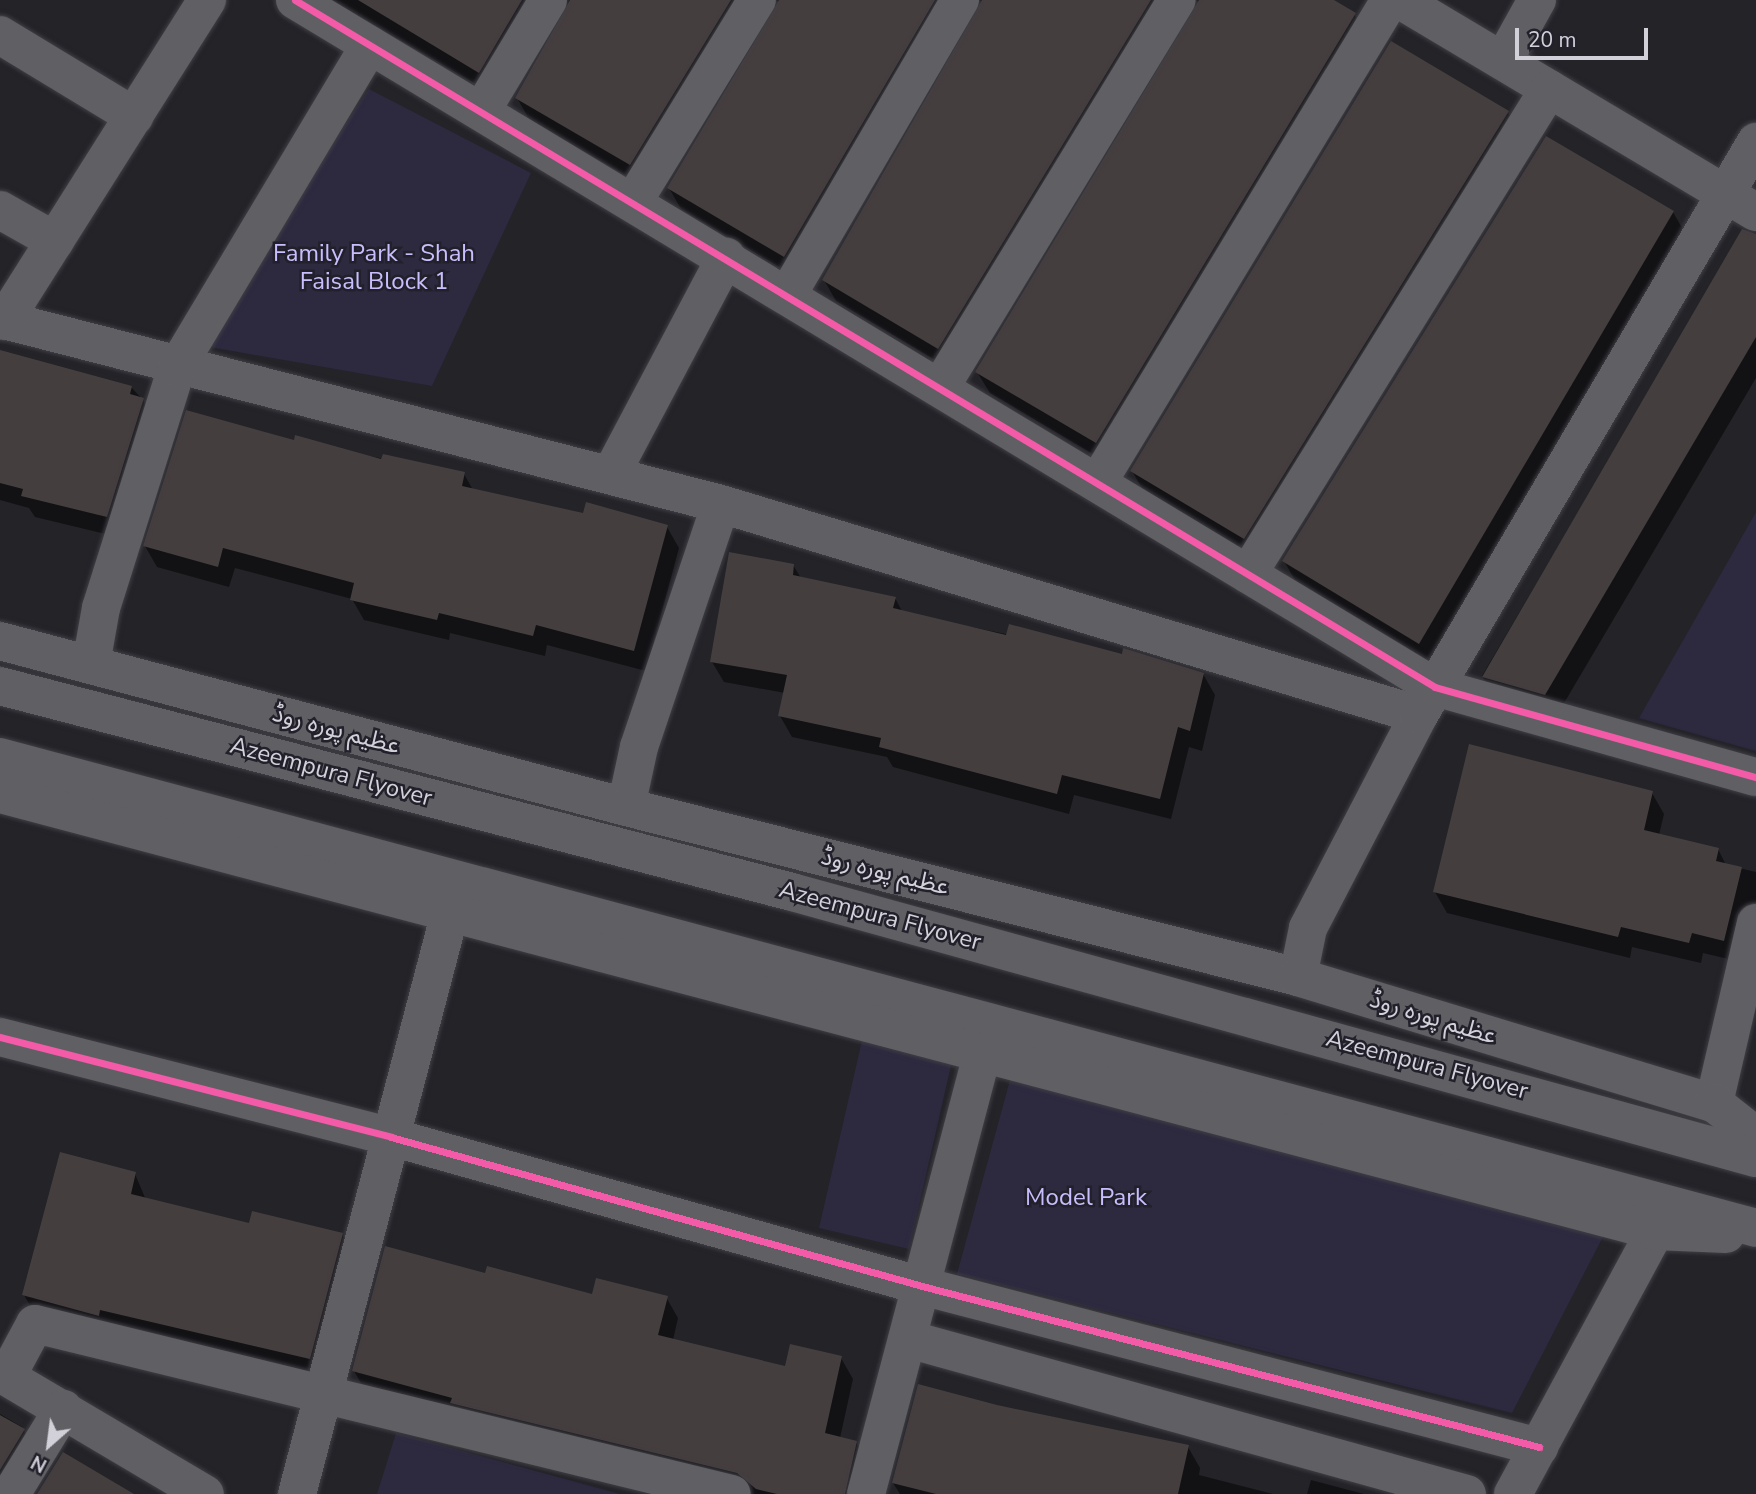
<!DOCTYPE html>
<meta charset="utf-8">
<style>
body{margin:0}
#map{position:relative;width:1756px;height:1494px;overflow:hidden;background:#232328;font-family:"Nunito Sans","Noto Sans Arabic",sans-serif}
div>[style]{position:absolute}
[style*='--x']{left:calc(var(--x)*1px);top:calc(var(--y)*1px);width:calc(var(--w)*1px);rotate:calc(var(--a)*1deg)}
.green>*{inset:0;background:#2d293f}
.shadow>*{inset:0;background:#0007}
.building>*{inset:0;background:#453e3f}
.roads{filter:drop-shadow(0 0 2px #403f45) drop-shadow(0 0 2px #403f45)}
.street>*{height:38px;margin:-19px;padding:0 19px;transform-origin:19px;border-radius:19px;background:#606064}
.secondary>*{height:38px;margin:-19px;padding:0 19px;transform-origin:19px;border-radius:19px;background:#606064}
.cycleway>*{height:7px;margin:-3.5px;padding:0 3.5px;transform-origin:3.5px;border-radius:3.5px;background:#f35aa7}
span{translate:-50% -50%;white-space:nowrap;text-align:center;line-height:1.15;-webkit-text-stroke:5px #22202b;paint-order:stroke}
.park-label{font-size:24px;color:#c9befd}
.street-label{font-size:24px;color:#d2d1d9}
.north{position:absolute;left:14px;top:1410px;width:70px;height:70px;-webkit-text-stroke:5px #22202b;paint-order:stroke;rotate:208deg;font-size:19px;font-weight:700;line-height:28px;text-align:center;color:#d2d1d9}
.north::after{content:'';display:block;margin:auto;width:24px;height:32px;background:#d2d1d9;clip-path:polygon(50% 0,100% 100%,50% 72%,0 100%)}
.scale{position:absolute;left:1515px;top:28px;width:133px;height:32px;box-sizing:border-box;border:4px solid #d2d1d9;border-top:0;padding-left:9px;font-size:21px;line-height:24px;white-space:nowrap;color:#d2d1d9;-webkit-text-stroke:5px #22202b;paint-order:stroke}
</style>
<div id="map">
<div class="green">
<div style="clip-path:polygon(369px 89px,531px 173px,432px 386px,198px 345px)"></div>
<div style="clip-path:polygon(1756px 512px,1756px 751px,1639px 718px)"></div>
<div style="clip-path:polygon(863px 1036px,953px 1057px,909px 1249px,819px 1228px)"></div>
<div style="clip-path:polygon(1013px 1069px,1607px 1229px,1512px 1413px,957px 1274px)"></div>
<div style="clip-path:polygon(396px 1433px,620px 1494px,377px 1494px)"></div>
</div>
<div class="shadow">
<div style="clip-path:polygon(331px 0,558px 0,491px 93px)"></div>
<div style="clip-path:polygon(565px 0,969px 0,796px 277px,681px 209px,669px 188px,777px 12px,778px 1px,759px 1px,642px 185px,529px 119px,517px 98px,569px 11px)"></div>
<div style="clip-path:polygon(977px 0,1187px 0,950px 369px,836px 301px,824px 280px,983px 2px)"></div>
<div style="clip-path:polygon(1195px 0,1330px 0,1354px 14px,1366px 35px,1108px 463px,990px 393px,977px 372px,1200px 2px)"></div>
<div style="clip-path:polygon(1508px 113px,1520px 133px,1257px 558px,1144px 492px,1132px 471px)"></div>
<div style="clip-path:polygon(1673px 212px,1685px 233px,1431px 663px,1296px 582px,1284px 561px)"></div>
<div style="clip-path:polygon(1735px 245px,1756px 253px,1756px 378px,1557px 715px,1493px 697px,1482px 676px)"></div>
<div style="clip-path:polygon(0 352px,131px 387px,143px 400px,155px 421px,118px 537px,35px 517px,29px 508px,0 500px)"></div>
<div style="clip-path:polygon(295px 442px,464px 474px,473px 490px,584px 515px,667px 527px,679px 548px,646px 671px,547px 645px,545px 656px,450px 633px,449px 640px,364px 620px,352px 599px,235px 568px,229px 587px,157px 567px,145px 546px)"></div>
<div style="clip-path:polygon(793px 565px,801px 578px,895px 598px,903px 613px,1203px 674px,1215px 695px,1202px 751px,1189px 747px,1171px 819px,1074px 795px,1069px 814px,893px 767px,887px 757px,792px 737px,780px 716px,785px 693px,724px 682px,712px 662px)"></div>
<div style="clip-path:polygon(1652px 793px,1664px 814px,1659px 835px,1718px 849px,1726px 865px,1756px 872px,1756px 928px,1741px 962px,1703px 953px,1701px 963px,1632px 947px,1630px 958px,1447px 913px,1435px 892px)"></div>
<div style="clip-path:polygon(135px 1174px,146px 1200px,250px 1226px,342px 1234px,354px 1255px,321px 1379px,36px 1316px,24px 1295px)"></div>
<div style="clip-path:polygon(486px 1275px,593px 1296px,666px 1297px,678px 1318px,673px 1340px,786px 1368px,841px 1358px,853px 1379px,840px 1438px,856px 1442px,868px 1463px,861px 1494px,752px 1494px,464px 1423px,366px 1392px,354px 1371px)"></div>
<div style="clip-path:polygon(997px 1407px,1188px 1447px,1200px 1468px,1199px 1475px,1273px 1494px,900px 1494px,893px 1483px)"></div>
<div style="clip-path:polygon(0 1414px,22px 1427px,34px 1448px,0 1494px)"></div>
<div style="clip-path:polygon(1311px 1480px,1364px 1494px,1307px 1494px)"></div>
</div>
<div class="building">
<div style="clip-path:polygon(358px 0,522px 0,479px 73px)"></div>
<div style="clip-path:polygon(570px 0,731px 0,630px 165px,515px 98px)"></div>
<div style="clip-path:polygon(779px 0,935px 0,784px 257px,667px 188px)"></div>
<div style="clip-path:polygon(982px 0,1151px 0,938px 349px,822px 280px)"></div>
<div style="clip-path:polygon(1199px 0,1334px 0,1356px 13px,1096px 443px,975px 372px)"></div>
<div style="clip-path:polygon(1391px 41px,1509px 111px,1244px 539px,1130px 471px)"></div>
<div style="clip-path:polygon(1546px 136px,1674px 211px,1419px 644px,1282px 561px)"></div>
<div style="clip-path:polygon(1742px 229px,1756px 234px,1756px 337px,1545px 695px,1482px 677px)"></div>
<div style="clip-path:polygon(0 350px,132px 386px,130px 394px,144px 398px,107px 517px,21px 496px,23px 489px,0 483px)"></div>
<div style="clip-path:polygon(186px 410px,294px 440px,295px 435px,381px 459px,383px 454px,465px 472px,462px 486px,583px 513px,586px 502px,668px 525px,634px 651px,536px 625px,533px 636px,439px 613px,437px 620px,350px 600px,354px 583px,223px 548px,218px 567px,143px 546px)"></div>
<div style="clip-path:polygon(729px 552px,794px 564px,793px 575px,896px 597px,893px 608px,1006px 635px,1009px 624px,1122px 654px,1123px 648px,1204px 673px,1190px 731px,1178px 727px,1160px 799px,1062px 775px,1057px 794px,879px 747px,881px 738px,778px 716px,787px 675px,710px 662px)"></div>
<div style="clip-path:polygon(1469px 744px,1653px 791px,1644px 830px,1719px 848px,1716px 861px,1742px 867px,1724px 941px,1692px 933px,1689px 943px,1621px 927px,1618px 937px,1433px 892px)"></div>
<div style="clip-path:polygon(60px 1152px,136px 1172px,131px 1194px,249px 1223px,252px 1211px,343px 1233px,310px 1359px,100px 1310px,99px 1316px,22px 1295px)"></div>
<div style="clip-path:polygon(385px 1246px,485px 1273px,487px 1266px,592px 1294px,596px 1278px,668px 1296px,658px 1335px,785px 1366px,790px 1344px,842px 1356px,825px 1433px,857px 1441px,845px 1494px,777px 1494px,756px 1489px,737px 1473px,450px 1403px,452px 1398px,352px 1371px)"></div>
<div style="clip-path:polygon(918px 1384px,997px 1405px,1189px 1445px,1178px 1494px,936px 1494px,892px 1483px)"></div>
<div style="clip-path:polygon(0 1415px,25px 1429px,0 1470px)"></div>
<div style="clip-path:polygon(63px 1452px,134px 1494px,37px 1494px)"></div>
</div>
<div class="roads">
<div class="street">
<div style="--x:295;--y:0;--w:1331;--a:31.07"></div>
<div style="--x:1435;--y:687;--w:333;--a:15.7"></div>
<div style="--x:1400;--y:0;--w:414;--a:30.8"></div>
<div style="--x:0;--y:35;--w:157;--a:31.2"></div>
<div style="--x:1503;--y:61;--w:70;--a:-60.9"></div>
<div style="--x:482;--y:110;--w:128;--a:-59"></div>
<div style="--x:633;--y:202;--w:237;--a:-58.5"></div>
<div style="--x:0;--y:210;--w:63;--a:29.4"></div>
<div style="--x:788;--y:294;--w:341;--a:-59.7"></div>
<div style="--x:0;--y:319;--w:744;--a:14.39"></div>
<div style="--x:721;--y:504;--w:729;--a:16.82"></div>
<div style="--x:4;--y:321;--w:380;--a:-57.7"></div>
<div style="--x:941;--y:386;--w:452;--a:-58.6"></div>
<div style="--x:611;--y:474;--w:246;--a:-62.1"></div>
<div style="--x:1098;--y:482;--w:564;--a:-58.79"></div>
<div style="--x:1248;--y:574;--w:571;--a:-58.18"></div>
<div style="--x:91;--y:664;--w:57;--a:-79.9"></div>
<div style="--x:101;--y:608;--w:253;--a:-72.5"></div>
<div style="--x:177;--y:367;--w:375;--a:-59.1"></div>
<div style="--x:626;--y:807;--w:61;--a:-77.8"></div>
<div style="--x:639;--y:747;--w:256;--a:-71.4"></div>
<div style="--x:1298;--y:977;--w:50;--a:-78.5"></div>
<div style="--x:1308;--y:928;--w:240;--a:-62.5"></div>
<div style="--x:1419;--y:715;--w:665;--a:-59.54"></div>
<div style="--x:0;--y:1037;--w:404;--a:14.3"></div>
<div style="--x:391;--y:1137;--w:552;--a:15.67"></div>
<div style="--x:922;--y:1286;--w:638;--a:14.62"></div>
<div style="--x:1714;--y:1103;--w:185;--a:-76.9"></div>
<div style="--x:908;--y:1339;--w:580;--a:15.5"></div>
<div style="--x:0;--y:1373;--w:238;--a:30.6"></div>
<div style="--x:7;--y:1376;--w:59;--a:-61.7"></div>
<div style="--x:35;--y:1324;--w:717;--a:13.71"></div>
<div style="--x:11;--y:1494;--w:100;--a:-58.5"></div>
<div style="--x:297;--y:1494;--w:605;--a:-75.25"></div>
<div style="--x:866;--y:1494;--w:440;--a:-75.2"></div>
<div style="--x:1513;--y:1494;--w:299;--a:-61.6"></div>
</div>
<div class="secondary">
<div style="--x:0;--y:641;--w:648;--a:14.85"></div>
<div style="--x:626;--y:807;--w:693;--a:14.2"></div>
<div style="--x:1298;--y:977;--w:435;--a:16.9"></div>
<div style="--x:1714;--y:1103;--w:53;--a:38.2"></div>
<div style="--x:0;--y:686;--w:818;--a:14.58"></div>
<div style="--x:792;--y:892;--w:1000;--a:15.43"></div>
<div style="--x:0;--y:757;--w:1818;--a:15.01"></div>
<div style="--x:0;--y:794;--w:1712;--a:14.79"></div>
<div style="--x:1655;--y:1231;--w:71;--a:2.4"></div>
</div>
</div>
<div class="cycleway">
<div style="--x:295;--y:0;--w:1331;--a:31.07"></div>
<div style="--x:1435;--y:687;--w:333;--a:15.7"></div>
<div style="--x:0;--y:1037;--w:404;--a:14.3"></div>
<div style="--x:391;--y:1137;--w:552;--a:15.67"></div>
<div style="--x:922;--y:1286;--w:638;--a:14.62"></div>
</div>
<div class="park-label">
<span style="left:374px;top:268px">Family Park - Shah<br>Faisal Block 1</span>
<span style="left:1086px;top:1198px">Model Park</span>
</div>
<div class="street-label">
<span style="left:336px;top:730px;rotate:15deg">عظیم پورہ روڈ</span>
<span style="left:331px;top:772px;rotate:15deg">Azeempura Flyover</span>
<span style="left:885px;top:872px;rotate:14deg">عظیم پورہ روڈ</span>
<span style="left:880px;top:916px;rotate:15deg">Azeempura Flyover</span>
<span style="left:1433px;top:1018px;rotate:17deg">عظیم پورہ روڈ</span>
<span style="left:1427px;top:1065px;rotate:15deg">Azeempura Flyover</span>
</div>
<div class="north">N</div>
<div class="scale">20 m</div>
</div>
